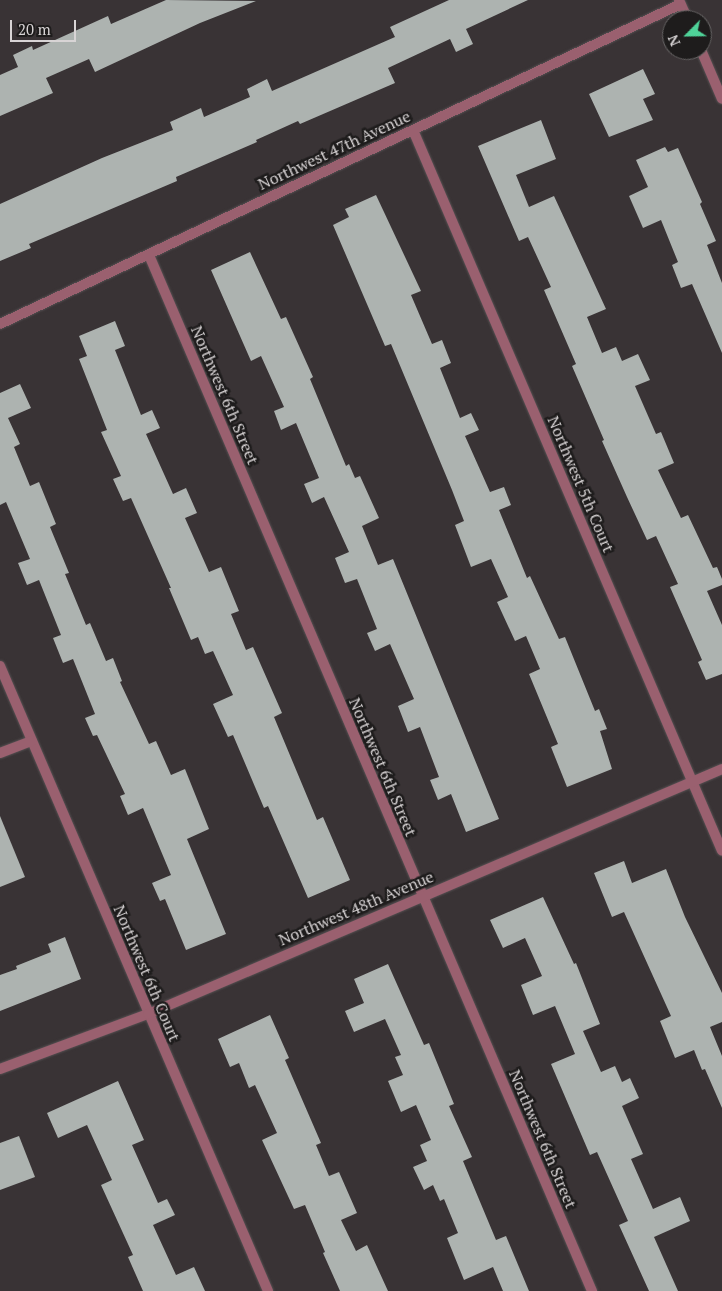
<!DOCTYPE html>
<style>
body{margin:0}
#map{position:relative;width:722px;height:1291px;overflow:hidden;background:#393335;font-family:"PT Serif",serif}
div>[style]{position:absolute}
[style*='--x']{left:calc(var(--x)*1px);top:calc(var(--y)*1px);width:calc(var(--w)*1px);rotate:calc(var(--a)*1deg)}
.building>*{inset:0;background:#adb3b0}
.roads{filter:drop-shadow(0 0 1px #565052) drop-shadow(0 0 1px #565052)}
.street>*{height:10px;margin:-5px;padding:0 5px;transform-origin:5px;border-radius:5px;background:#9a606f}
span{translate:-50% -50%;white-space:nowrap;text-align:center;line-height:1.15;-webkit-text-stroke:5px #1e1c1c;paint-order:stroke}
.street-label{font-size:16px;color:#d8d4d5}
.north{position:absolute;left:662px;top:10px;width:50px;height:50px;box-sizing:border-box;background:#1e1c1c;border:1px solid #686666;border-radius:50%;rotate:247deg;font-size:14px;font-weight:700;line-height:20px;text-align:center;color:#d8d4d5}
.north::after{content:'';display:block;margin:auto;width:18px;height:22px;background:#4fd399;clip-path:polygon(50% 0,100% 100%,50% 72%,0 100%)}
.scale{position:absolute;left:10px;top:20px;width:66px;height:22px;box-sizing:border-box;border:2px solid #d8d4d5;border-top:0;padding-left:6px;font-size:15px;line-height:18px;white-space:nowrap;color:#d8d4d5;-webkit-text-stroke:4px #1e1c1c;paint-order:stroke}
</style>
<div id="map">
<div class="building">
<div style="clip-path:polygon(166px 0,256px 1px,200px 23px,95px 72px,89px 59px,46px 78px,53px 93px,0 116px,0 75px,18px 67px,13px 55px,32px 46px,33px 50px,108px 16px,111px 24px)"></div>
<div style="clip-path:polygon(449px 0,528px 0,466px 29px,473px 44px,456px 52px,450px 39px,388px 68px,395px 83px,300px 124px,298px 121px,256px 140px,257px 142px,176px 177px,177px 181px,29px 244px,31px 248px,0 261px,0 204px,102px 158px,173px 130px,170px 122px,201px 108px,204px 117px,250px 97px,247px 89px,267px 79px,272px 91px,395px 37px,390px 27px)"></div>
<div style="clip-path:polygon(643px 69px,655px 94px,643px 99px,653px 120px,609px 137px,589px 94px)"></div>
<div style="clip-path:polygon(541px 120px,556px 159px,516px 175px,529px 207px,554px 196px,606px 309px,587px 317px,602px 353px,616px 347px,622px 361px,638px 354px,650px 380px,635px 386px,656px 434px,661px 432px,674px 463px,658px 470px,681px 518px,688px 515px,713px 568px,717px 567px,722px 579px,722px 585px,707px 591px,722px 625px,722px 674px,706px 680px,698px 662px,702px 660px,670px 587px,678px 584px,656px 536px,647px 540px,627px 497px,602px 441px,604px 440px,572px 366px,576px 364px,544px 290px,551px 287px,528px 237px,519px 241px,478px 146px)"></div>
<div style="clip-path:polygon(665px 147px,668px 152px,678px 148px,702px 202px,700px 204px,716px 241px,707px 245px,722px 283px,722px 353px,692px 284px,681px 288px,672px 265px,678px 262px,661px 220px,643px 228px,629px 196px,648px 187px,636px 160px)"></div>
<div style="clip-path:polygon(376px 195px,421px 291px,411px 295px,432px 344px,442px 340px,451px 363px,440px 368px,460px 418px,471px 413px,479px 430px,465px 436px,490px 492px,504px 487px,511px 505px,499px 510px,527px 578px,530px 576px,559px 639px,565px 637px,595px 711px,599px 709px,607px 729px,600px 731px,612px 769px,567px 787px,551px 747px,558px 744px,529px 674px,540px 669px,526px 636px,515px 641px,497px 602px,508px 597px,491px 559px,471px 567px,455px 525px,464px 521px,452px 490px,391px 344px,385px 346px,333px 225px,349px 217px,345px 209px)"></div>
<div style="clip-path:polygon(250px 252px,281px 319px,286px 317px,313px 377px,310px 379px,346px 466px,349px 464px,355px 478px,360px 476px,379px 518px,362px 526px,378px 565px,393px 559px,499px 819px,466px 832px,451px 794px,438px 800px,430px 780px,439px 777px,420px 727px,408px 732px,398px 706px,414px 699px,390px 644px,375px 651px,367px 633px,377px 629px,357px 579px,345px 583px,335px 558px,349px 552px,324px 497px,312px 503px,304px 484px,319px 478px,296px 423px,281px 430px,274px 411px,284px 407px,261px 356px,251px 361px,211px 270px)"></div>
<div style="clip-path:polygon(115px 321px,125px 346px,115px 350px,141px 415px,152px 410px,160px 428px,146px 434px,173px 494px,186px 488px,197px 513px,185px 518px,209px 572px,221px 567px,239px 611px,231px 614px,246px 650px,253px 647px,282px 713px,274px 717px,317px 820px,323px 817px,350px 880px,308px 898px,268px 806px,264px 808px,233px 735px,228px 737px,213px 704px,233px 695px,213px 651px,205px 654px,198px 637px,191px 640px,169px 588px,171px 588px,131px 498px,123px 501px,113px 479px,121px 476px,101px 432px,107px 430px,79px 359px,87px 356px,79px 336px)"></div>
<div style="clip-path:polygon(20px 384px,31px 408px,8px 418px,20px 444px,14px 447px,30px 486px,39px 482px,56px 524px,50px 527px,69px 573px,65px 574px,86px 625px,90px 623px,106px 661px,113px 658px,122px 681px,120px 682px,149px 744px,156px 741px,171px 775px,185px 769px,209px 829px,187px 839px,226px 934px,186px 950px,165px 899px,160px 901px,152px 883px,171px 875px,143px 808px,128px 815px,120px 796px,125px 794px,97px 735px,93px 736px,85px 718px,95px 714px,73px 659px,63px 663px,53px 638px,61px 635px,39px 580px,27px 585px,18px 563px,30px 559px,6px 502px,0 505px,0 393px)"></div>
<div style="clip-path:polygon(0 816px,25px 877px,0 887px)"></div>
<div style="clip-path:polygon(624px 861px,632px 883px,666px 869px,685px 917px,722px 993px,722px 1022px,710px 1027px,722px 1056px,722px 1108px,705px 1069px,702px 1070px,694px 1050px,675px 1058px,660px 1021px,671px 1016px,624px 912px,612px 917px,594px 873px)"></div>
<div style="clip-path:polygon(543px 897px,574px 964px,576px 963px,600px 1024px,583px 1031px,601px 1072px,615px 1066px,622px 1082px,630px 1078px,639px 1098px,622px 1106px,643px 1154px,631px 1159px,653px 1209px,680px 1197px,690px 1221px,654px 1237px,678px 1291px,649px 1291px,619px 1225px,628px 1221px,597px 1152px,590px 1155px,551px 1064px,575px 1054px,555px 1006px,533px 1015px,521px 985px,542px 976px,525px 938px,503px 948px,490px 920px)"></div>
<div style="clip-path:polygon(65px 937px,81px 979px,0 1011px,0 975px,17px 969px,16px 966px,51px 952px,48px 944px)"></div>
<div style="clip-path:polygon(388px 964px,424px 1045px,429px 1043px,454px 1104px,449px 1106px,472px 1157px,463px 1161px,496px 1240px,506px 1236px,529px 1291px,503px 1291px,493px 1267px,464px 1280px,447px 1238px,458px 1233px,444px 1199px,440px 1201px,433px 1185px,424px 1190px,413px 1167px,427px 1161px,420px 1145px,431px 1140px,416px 1105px,401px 1112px,388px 1081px,403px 1075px,395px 1057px,401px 1055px,385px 1019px,354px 1032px,345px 1011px,364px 1003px,354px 979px)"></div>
<div style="clip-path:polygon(270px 1015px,289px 1058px,285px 1060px,321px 1143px,316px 1145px,329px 1176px,339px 1172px,357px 1213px,341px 1220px,356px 1251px,367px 1245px,388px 1291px,340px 1291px,323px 1253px,325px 1252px,305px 1205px,294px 1209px,262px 1140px,277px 1133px,255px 1085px,249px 1088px,239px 1063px,230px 1067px,218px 1039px)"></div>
<div style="clip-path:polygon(118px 1081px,144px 1140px,132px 1145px,158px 1203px,167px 1199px,175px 1215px,153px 1225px,176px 1275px,194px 1267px,205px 1291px,143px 1291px,128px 1257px,133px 1255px,101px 1185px,112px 1180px,87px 1125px,58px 1138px,47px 1113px)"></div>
<div style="clip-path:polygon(19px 1136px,35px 1177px,0 1190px,0 1143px)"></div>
</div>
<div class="roads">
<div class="street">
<div style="--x:679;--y:0;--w:22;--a:66"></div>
<div style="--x:701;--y:50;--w:53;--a:66.8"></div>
<div style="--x:413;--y:130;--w:784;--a:66.8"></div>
<div style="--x:149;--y:255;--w:1127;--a:66.85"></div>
<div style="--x:0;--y:324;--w:752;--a:-25.17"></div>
<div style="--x:0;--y:666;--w:680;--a:66.79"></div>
<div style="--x:0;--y:753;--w:34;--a:-21"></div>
<div style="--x:0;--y:1069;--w:158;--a:-20.4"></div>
<div style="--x:148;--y:1014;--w:624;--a:-23.11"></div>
</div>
</div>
<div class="street-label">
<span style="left:334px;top:150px;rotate:-25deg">Northwest 47th Avenue</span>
<span style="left:225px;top:395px;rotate:67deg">Northwest 6th Street</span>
<span style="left:581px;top:484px;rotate:67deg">Northwest 5th Court</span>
<span style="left:383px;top:767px;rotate:67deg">Northwest 6th Street</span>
<span style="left:356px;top:908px;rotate:-23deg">Northwest 48th Avenue</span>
<span style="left:147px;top:973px;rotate:67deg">Northwest 6th Court</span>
<span style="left:543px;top:1139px;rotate:67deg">Northwest 6th Street</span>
</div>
<div class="north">N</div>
<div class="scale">20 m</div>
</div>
